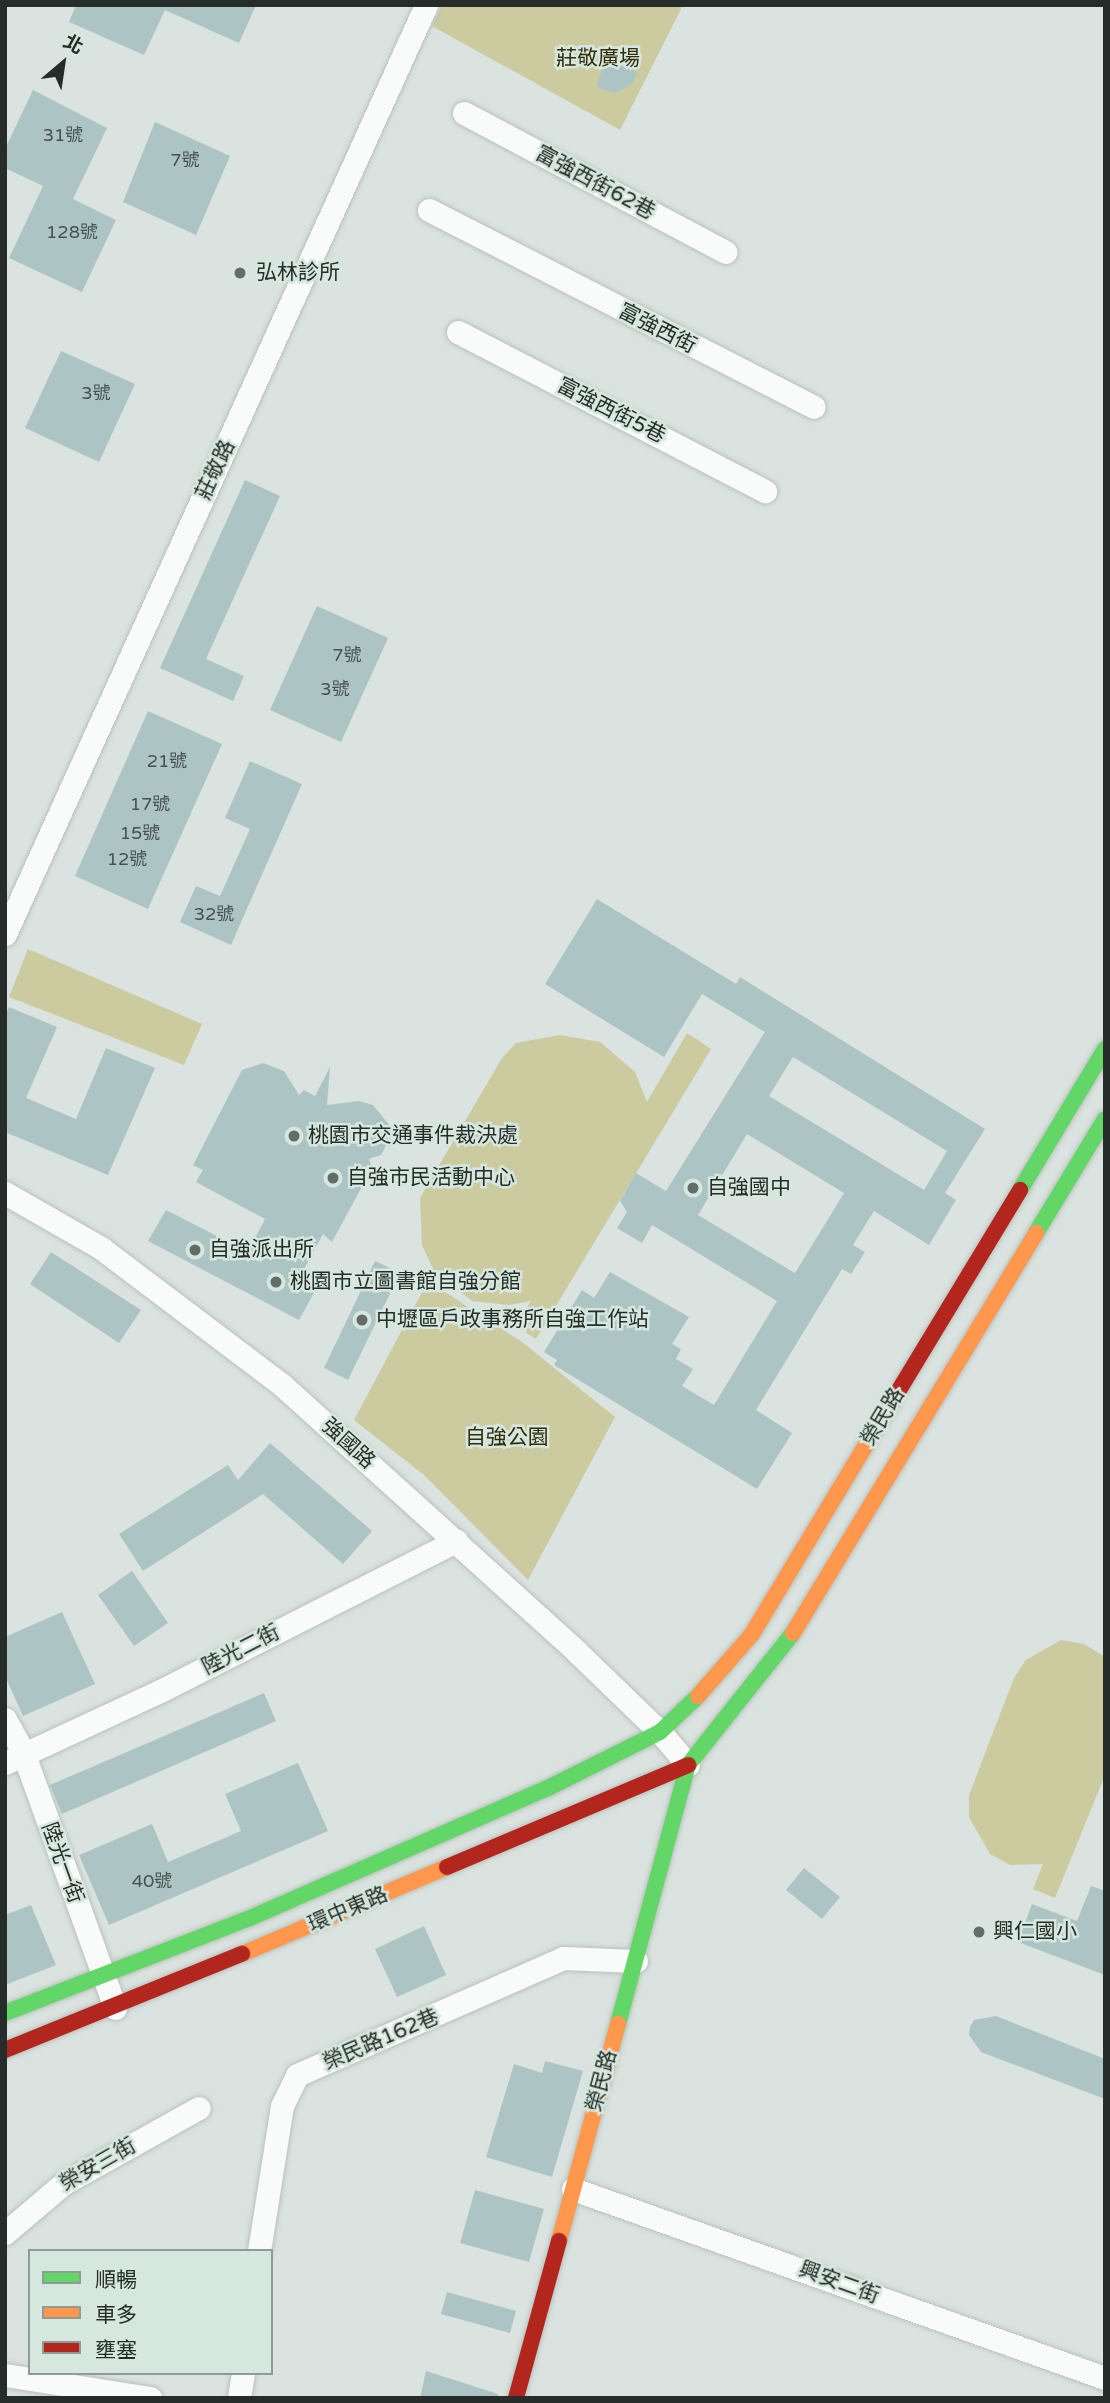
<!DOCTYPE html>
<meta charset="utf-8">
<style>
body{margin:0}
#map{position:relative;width:1110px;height:2403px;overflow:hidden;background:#dae3df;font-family:"Varela Round","Noto Sans TC",sans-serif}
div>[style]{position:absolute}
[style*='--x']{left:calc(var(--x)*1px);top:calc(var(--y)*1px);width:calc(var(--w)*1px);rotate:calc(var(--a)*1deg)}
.green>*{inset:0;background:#ccca9f}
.building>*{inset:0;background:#acc5c4}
.roads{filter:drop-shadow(0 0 2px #bac1be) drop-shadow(0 0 2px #bac1be)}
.street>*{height:23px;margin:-11.5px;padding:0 11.5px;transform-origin:11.5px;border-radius:11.5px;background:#f9fbfa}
.fast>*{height:16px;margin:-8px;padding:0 8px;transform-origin:8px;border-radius:8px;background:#63d668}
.slow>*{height:16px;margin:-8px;padding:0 8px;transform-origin:8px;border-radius:8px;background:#ff974d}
.jam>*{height:16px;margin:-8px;padding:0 8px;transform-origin:8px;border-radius:8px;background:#b3261e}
.dots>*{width:19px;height:19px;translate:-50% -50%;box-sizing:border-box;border:4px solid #d6e7df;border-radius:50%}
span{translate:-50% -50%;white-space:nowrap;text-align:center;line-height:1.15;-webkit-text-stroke:5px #d6e7df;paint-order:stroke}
.number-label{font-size:18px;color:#475250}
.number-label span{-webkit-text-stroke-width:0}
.park-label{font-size:21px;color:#322c09}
.street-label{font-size:21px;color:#252c29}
.poi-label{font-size:21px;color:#252c29}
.left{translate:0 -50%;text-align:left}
.frame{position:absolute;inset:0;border:7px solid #252c29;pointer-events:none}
.legend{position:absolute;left:28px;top:2249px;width:245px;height:126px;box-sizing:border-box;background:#d6e7df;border:2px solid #8f9c96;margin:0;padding:9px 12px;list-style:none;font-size:21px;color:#252c29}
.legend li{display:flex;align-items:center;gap:14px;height:35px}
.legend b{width:35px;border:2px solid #8f9c96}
.north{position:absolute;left:28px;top:28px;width:70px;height:70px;-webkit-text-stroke:5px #d6e7df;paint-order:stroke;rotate:29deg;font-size:19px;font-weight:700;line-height:28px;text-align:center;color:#252c29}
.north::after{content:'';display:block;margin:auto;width:24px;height:32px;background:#252c29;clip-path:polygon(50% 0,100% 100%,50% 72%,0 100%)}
</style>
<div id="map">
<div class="green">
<div style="clip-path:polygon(442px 5px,683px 5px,620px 130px,432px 26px)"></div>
<div style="clip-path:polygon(28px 949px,202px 1024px,184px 1065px,9px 997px)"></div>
<div style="clip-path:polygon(687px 1033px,711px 1049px,536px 1339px,516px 1326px,531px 1301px,509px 1305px,472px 1301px,434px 1271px,422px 1245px,420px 1198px,502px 1058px,516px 1043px,560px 1035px,600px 1042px,635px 1072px,647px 1102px)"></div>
<div style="clip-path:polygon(428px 1281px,522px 1342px,615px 1417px,528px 1580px,424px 1475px,354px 1420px)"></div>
<div style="clip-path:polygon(1061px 1640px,1084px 1644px,1105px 1657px,1105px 1775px,1055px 1898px,1033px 1889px,1043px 1864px,1010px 1865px,990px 1854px,969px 1817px,969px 1795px,1014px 1678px,1026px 1660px)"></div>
</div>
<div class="building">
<div style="clip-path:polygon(76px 5px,256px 5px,239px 43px,165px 10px,144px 55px,69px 22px)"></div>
<div style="clip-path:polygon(614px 54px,625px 55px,637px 75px,631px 85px,615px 93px,597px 87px,604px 60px)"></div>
<div style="clip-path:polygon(33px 90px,107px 128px,73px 199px,116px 220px,82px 292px,9px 258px,43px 186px,5px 168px,5px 149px)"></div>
<div style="clip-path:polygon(155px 122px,230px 156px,196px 235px,123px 202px)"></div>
<div style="clip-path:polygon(61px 351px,135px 384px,99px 462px,25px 428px)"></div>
<div style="clip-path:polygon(245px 480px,280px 496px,206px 659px,244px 676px,233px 701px,160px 668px)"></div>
<div style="clip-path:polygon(317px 606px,388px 638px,341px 742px,270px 710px)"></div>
<div style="clip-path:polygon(148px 711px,222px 744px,148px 909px,75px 876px)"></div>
<div style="clip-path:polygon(250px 761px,302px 784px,231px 945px,180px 922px,196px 886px,220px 896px,250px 829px,225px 818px)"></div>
<div style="clip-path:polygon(evenodd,597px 899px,736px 984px,740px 977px,985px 1129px,945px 1193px,956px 1200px,929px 1245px,874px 1211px,853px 1245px,865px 1252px,851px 1274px,842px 1269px,756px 1410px,792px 1433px,757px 1489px,554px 1365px,557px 1360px,544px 1352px,582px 1290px,594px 1298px,610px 1272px,689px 1317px,672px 1344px,681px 1349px,676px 1359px,693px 1369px,682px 1386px,714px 1405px,777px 1301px,652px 1225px,642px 1243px,617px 1228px,627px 1212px,620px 1201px,636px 1173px,666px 1191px,765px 1032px,702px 994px,664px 1057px,545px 984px,597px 899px,793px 1057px,947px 1151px,924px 1190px,769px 1096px,793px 1057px,597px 899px,747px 1134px,844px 1193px,795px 1273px,698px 1215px,747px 1134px)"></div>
<div style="clip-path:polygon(9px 1007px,57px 1027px,26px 1098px,76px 1119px,106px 1048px,155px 1068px,108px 1175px,5px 1132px,5px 1016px)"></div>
<div style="clip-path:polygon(263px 1063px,284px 1071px,299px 1095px,304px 1090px,315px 1096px,330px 1067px,327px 1105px,359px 1101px,373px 1105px,394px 1131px,381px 1155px,369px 1159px,372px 1168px,332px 1242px,323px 1234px,303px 1271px,321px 1280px,299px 1320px,148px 1241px,166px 1210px,248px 1252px,265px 1219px,196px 1182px,203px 1170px,193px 1165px,242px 1070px)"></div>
<div style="clip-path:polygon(51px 1252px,141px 1310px,119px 1343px,30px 1284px)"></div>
<div style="clip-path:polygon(375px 1261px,400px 1273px,348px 1380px,324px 1368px)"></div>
<div style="clip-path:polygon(270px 1443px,372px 1531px,343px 1564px,263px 1494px,143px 1571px,119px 1534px,228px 1465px,238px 1480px)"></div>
<div style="clip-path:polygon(132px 1571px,168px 1623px,134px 1646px,98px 1595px)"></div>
<div style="clip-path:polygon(62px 1612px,95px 1684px,23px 1716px,5px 1676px,5px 1637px)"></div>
<div style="clip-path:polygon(264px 1693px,276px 1721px,62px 1814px,50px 1785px)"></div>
<div style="clip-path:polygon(298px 1763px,328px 1831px,109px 1925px,79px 1855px,152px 1824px,168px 1862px,241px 1831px,225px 1794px)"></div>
<div style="clip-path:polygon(804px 1868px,840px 1897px,822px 1919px,786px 1890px)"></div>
<div style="clip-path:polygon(1091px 1886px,1105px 1891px,1105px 1975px,1018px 1942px,1032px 1904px,1077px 1921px)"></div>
<div style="clip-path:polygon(31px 1905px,56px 1965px,5px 1985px,5px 1915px)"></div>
<div style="clip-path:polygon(424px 1926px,446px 1975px,397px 1997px,375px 1949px)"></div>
<div style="clip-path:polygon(996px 2016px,1105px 2059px,1105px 2099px,981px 2052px,969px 2035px,970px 2027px,974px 2020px)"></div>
<div style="clip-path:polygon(545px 2061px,583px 2071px,552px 2177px,486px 2157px,514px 2064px,542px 2073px)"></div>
<div style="clip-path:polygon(475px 2190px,544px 2209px,529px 2262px,460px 2243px)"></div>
<div style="clip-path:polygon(447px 2292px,516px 2311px,510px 2333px,441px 2314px)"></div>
<div style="clip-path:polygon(426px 2371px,498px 2394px,498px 2398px,420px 2398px)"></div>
</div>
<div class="roads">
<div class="street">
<div style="--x:464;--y:113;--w:296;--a:28"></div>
<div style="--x:429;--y:210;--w:432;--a:27.1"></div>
<div style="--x:458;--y:332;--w:346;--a:27.4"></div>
<div style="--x:5;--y:934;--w:1020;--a:-65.62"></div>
<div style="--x:5;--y:1193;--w:111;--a:29.8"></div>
<div style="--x:101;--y:1248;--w:227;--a:37.1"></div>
<div style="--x:282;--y:1385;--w:396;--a:42.1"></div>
<div style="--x:576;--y:1651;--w:117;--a:44"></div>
<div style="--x:660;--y:1732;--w:43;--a:49.7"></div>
<div style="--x:5;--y:1719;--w:38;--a:61"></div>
<div style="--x:23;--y:1752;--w:272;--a:70.2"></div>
<div style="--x:5;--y:1763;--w:173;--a:-24.9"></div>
<div style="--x:162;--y:1690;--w:330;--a:-26.9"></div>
<div style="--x:573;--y:2189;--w:565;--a:19.56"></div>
<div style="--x:5;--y:2233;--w:77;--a:-40.3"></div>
<div style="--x:64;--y:2183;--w:154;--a:-29.1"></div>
<div style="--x:259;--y:2251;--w:147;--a:-81"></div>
<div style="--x:282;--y:2106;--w:34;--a:-64"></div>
<div style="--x:297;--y:2075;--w:291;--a:-23.7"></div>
<div style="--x:563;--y:1958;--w:73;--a:2.4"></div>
<div style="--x:5;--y:2375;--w:147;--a:9"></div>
<div style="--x:239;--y:2398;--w:25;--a:-81"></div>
</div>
<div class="fast">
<div style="--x:1020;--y:1190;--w:165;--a:-58.9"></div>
<div style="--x:1036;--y:1233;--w:133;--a:-58.8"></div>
<div style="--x:5;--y:2013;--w:263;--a:-21.2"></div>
<div style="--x:250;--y:1918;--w:325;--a:-23.6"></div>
<div style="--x:548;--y:1788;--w:125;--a:-26.6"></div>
<div style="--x:660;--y:1732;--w:52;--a:-43.5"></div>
<div style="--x:618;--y:2024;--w:268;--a:-74.9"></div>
<div style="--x:688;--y:1765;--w:169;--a:-51.5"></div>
</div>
<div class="slow">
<div style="--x:793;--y:1633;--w:468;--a:-58.7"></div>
<div style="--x:698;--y:1696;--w:82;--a:-48.9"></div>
<div style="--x:752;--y:1634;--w:285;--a:-58.9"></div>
<div style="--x:242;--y:1954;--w:223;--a:-23"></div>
<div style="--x:559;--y:2241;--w:225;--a:-74.8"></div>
</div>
<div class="jam">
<div style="--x:899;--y:1390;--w:234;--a:-58.8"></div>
<div style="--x:447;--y:1867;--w:262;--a:-22.9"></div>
<div style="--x:5;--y:2050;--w:256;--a:-22.1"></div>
<div style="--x:516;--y:2398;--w:163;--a:-74.7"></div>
</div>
</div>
<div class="dots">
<div style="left:240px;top:273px;background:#646c69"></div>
<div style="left:294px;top:1136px;background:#646c69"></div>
<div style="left:333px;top:1178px;background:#646c69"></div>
<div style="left:693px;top:1188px;background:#646c69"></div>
<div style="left:195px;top:1250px;background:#646c69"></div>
<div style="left:276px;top:1282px;background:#646c69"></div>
<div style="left:362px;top:1320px;background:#646c69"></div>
<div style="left:979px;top:1932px;background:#646c69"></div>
</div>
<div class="number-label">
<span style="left:63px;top:135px">31號</span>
<span style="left:185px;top:160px">7號</span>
<span style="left:72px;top:232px">128號</span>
<span style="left:96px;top:393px">3號</span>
<span style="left:347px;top:655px">7號</span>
<span style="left:335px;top:689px">3號</span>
<span style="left:167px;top:761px">21號</span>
<span style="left:150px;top:804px">17號</span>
<span style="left:140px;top:833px">15號</span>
<span style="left:127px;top:859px">12號</span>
<span style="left:214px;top:914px">32號</span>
<span style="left:152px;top:1881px">40號</span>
</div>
<div class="park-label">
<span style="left:598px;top:59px">莊敬廣場</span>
<span style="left:507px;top:1438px">自強公園</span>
</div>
<div class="street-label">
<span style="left:595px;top:183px;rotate:28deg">富強西街62巷</span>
<span style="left:657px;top:329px;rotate:27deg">富強西街</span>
<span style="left:611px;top:411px;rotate:27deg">富強西街5巷</span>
<span style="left:216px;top:470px;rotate:-65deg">莊敬路</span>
<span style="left:883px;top:1417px;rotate:-59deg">榮民路</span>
<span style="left:348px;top:1444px;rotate:42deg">強國路</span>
<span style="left:241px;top:1650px;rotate:-27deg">陸光二街</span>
<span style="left:62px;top:1863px;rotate:70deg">陸光一街</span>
<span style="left:348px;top:1910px;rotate:-23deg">環中東路</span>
<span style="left:381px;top:2040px;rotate:-23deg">榮民路162巷</span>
<span style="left:602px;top:2081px;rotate:-75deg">榮民路</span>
<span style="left:98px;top:2165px;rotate:-30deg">榮安三街</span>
<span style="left:839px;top:2283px;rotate:20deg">興安二街</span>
</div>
<div class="poi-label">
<span class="left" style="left:256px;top:273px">弘林診所</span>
<span class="left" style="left:308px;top:1136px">桃園市交通事件裁決處</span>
<span class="left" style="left:347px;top:1178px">自強市民活動中心</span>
<span class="left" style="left:707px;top:1188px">自強國中</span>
<span class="left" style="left:209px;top:1250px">自強派出所</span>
<span class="left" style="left:290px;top:1282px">桃園市立圖書館自強分館</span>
<span class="left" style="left:376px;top:1320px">中壢區戶政事務所自強工作站</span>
<span class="left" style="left:993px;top:1932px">興仁國小</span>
</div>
<div class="frame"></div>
<ul class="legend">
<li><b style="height:9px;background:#63d668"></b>順暢</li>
<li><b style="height:9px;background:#ff974d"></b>車多</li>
<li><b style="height:9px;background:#b3261e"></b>壅塞</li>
</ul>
<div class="north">北</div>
</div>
